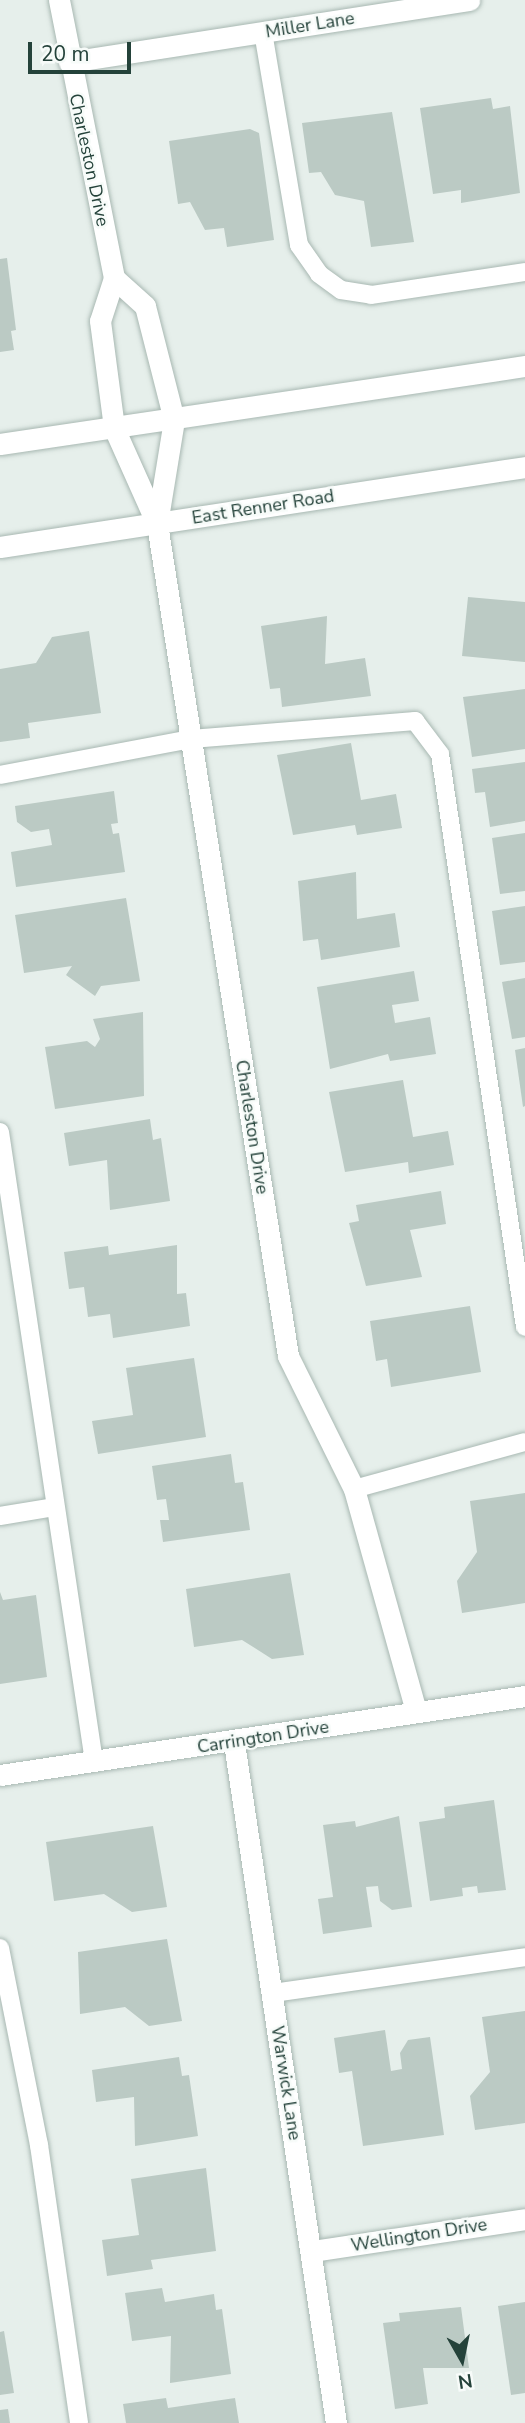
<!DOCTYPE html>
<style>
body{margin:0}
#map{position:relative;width:525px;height:2423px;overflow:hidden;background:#e6efeb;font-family:"Nunito Sans",sans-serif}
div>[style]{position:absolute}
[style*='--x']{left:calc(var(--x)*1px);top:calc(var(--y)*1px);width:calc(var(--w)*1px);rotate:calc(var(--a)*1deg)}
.building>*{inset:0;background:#bbcac4}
.roads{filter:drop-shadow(0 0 2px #a8b8b2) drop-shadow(0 0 2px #a8b8b2)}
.service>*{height:18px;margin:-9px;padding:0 9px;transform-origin:9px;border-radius:9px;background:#fff}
.minor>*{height:21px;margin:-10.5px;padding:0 10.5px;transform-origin:10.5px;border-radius:10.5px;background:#fff}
.tertiary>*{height:21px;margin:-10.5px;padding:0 10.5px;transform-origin:10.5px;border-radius:10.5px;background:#fff}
.secondary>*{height:21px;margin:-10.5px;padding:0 10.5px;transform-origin:10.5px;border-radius:10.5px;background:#fff}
span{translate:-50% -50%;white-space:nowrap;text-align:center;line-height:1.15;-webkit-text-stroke:5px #f7fbf9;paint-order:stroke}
.street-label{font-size:18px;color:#24423a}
.north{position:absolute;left:427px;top:2325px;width:70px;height:70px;-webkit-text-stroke:5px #f7fbf9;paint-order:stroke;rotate:171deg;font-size:19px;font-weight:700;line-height:28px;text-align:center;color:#24423a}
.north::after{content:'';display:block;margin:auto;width:24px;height:32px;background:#24423a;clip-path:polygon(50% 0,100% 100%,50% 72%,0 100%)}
.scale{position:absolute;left:28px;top:42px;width:103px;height:32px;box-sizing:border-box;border:4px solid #24423a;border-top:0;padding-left:9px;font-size:21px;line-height:24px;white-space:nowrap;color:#24423a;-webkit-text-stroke:5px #f7fbf9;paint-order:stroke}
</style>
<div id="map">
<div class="building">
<div style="clip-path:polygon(491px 98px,493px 109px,510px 106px,520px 193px,461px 203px,461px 190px,433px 194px,420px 108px)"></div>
<div style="clip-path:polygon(392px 112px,414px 242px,371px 247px,364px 201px,335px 195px,321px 172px,309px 173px,302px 123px)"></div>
<div style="clip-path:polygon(250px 129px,259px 133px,274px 240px,227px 247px,224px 228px,205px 230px,190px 202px,178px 204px,169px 141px)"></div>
<div style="clip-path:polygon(7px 258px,16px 330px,11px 331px,14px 350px,0 352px,0 259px)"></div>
<div style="clip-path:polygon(468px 597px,525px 602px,525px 662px,462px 656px)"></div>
<div style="clip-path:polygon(327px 616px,325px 664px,365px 658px,371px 696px,282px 707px,280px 688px,270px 689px,261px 626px)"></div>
<div style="clip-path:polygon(89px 631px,101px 713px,28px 723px,30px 738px,0 742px,0 669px,36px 663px,52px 637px)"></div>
<div style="clip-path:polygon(525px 689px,525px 749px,472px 757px,463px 697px)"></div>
<div style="clip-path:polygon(351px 743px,361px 800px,396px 794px,402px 828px,357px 835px,355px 825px,293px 835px,277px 755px)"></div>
<div style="clip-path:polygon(525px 762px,525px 821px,490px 827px,485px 792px,475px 793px,472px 769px)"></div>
<div style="clip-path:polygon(114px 791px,118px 823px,111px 824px,113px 834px,119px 833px,125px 872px,16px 887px,11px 852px,52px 845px,49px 829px,31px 832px,17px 822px,15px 806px)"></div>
<div style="clip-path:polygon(525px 833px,525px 891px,500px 894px,492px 838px)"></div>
<div style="clip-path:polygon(356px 872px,357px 919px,395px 913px,400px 947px,321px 960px,318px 939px,303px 941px,298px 881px)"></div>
<div style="clip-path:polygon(126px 898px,140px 981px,101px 986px,95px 996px,66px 975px,72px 966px,24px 973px,15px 915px)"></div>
<div style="clip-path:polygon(525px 906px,525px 962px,500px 965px,492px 911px)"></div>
<div style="clip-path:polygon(414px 971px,419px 1001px,392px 1005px,395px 1023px,430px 1017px,436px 1054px,390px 1061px,388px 1054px,330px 1069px,317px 987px)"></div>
<div style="clip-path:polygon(525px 978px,525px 1037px,512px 1039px,502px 982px)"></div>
<div style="clip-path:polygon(143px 1012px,144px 1096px,55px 1109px,45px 1047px,87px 1041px,95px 1047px,100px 1039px,93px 1019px)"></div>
<div style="clip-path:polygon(525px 1048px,525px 1106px,523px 1107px,515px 1050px)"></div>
<div style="clip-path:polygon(403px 1080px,413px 1137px,448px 1131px,454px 1165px,409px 1173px,408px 1162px,345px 1172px,329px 1092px)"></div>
<div style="clip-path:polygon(150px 1119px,153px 1140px,161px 1138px,170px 1201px,110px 1210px,107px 1160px,69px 1166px,64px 1133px)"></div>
<div style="clip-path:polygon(441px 1191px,446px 1224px,410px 1230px,422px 1277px,366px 1286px,349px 1223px,359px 1221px,356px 1205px)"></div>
<div style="clip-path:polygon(177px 1245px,177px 1294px,186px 1293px,190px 1326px,113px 1338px,110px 1314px,88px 1317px,84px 1287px,69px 1289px,64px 1252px,108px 1246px,109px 1255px)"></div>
<div style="clip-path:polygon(470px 1306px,481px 1372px,391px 1387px,387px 1359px,376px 1361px,370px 1321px)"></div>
<div style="clip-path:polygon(194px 1358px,206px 1437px,98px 1454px,92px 1421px,133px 1415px,126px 1368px)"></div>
<div style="clip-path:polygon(231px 1454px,235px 1483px,243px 1482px,250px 1530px,163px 1542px,160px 1520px,169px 1520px,166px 1499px,157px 1500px,152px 1466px)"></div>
<div style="clip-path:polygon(525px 1493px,525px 1603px,462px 1613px,457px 1581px,477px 1552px,470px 1501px)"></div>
<div style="clip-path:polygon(290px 1573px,304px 1655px,272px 1659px,242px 1640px,194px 1647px,186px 1589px)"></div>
<div style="clip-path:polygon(0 1592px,3px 1600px,36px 1595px,47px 1677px,0 1684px)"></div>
<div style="clip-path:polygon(494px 1800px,506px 1890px,478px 1893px,477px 1886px,462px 1888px,463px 1896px,430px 1901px,419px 1822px,445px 1818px,444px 1807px)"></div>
<div style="clip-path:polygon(399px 1816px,412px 1907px,392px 1910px,380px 1901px,378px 1886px,366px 1887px,372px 1927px,323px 1934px,318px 1899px,333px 1897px,323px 1825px,355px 1821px,356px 1827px)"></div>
<div style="clip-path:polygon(153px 1826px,167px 1907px,132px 1912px,104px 1894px,54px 1901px,46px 1842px)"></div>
<div style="clip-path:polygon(167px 1939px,182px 2021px,149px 2026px,125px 2007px,80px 2014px,78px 1952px)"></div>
<div style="clip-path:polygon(525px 2011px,525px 2123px,475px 2130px,470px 2096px,490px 2072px,482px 2017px)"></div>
<div style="clip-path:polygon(385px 2030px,391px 2071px,402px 2069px,400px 2053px,408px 2040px,430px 2037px,444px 2135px,363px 2146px,352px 2071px,339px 2073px,334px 2038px)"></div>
<div style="clip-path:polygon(179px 2057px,182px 2076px,189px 2075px,198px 2136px,135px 2146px,134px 2097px,96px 2102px,92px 2070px)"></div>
<div style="clip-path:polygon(206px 2168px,216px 2251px,151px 2260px,153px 2269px,107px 2276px,102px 2240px,139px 2235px,131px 2179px)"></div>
<div style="clip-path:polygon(162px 2288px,165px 2302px,214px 2294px,216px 2310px,222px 2309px,231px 2374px,170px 2383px,171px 2336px,132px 2341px,125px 2293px)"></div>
<div style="clip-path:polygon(525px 2302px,525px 2393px,511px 2395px,498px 2306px)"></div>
<div style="clip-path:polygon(461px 2307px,469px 2368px,423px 2368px,428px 2404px,395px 2409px,383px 2323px,400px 2321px,399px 2313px)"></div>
<div style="clip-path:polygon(4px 2331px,14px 2393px,0 2395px,0 2332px)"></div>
<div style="clip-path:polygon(166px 2398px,168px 2408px,235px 2398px,239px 2423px,126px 2423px,123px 2404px)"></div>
<div style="clip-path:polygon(8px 2409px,10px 2423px,0 2423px,0 2410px)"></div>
</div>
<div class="roads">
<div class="service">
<div style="--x:263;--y:32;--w:216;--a:80.4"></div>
<div style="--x:299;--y:245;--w:35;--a:55"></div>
<div style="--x:319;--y:274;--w:27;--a:36"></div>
<div style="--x:341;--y:290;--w:30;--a:9"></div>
<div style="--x:371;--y:295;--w:156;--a:-8.5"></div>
<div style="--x:0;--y:775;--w:194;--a:-10.7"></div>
<div style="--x:191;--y:739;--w:225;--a:-4.6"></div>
<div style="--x:415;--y:721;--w:41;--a:52.9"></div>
<div style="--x:440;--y:754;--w:579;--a:81.56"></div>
<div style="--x:0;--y:1132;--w:637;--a:81.51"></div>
<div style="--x:354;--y:1489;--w:177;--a:-15.4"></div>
<div style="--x:0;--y:1516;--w:56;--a:-9.3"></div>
<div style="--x:0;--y:1948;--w:201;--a:78.8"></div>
<div style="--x:39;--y:2145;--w:281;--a:81.8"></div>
<div style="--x:273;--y:1993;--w:255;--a:-8.1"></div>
</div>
<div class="minor">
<div style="--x:59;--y:0;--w:283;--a:78.8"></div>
<div style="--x:114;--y:278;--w:45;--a:108"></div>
<div style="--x:100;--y:321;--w:108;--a:82.5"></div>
<div style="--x:114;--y:428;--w:105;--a:65.9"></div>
<div style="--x:157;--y:524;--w:842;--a:81.05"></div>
<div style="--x:288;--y:1356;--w:148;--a:63.6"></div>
<div style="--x:354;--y:1489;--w:230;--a:74.4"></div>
<div style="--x:69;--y:62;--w:405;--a:-8.8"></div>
<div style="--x:114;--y:278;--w:42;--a:42.1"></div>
<div style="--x:145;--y:306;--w:118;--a:75.7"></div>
<div style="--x:174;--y:420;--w:105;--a:99.3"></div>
<div style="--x:234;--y:1743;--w:688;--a:81.47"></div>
<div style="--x:312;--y:2251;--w:215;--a:-8.5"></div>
</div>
<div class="tertiary">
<div style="--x:0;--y:1775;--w:531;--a:-8.56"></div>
</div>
<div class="secondary">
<div style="--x:0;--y:444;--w:531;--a:-8.45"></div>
<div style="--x:0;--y:547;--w:531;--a:-8.66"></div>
</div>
</div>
<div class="street-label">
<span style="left:310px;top:25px;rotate:-9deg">Miller Lane</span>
<span style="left:89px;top:160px;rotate:78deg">Charleston Drive</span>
<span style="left:263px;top:507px;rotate:-9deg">East Renner Road</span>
<span style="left:252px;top:1127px;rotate:81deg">Charleston Drive</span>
<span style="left:263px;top:1737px;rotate:-9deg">Carrington Drive</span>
<span style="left:286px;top:2083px;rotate:81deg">Warwick Lane</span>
<span style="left:419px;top:2235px;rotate:-9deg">Wellington Drive</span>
</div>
<div class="north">N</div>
<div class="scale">20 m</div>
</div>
